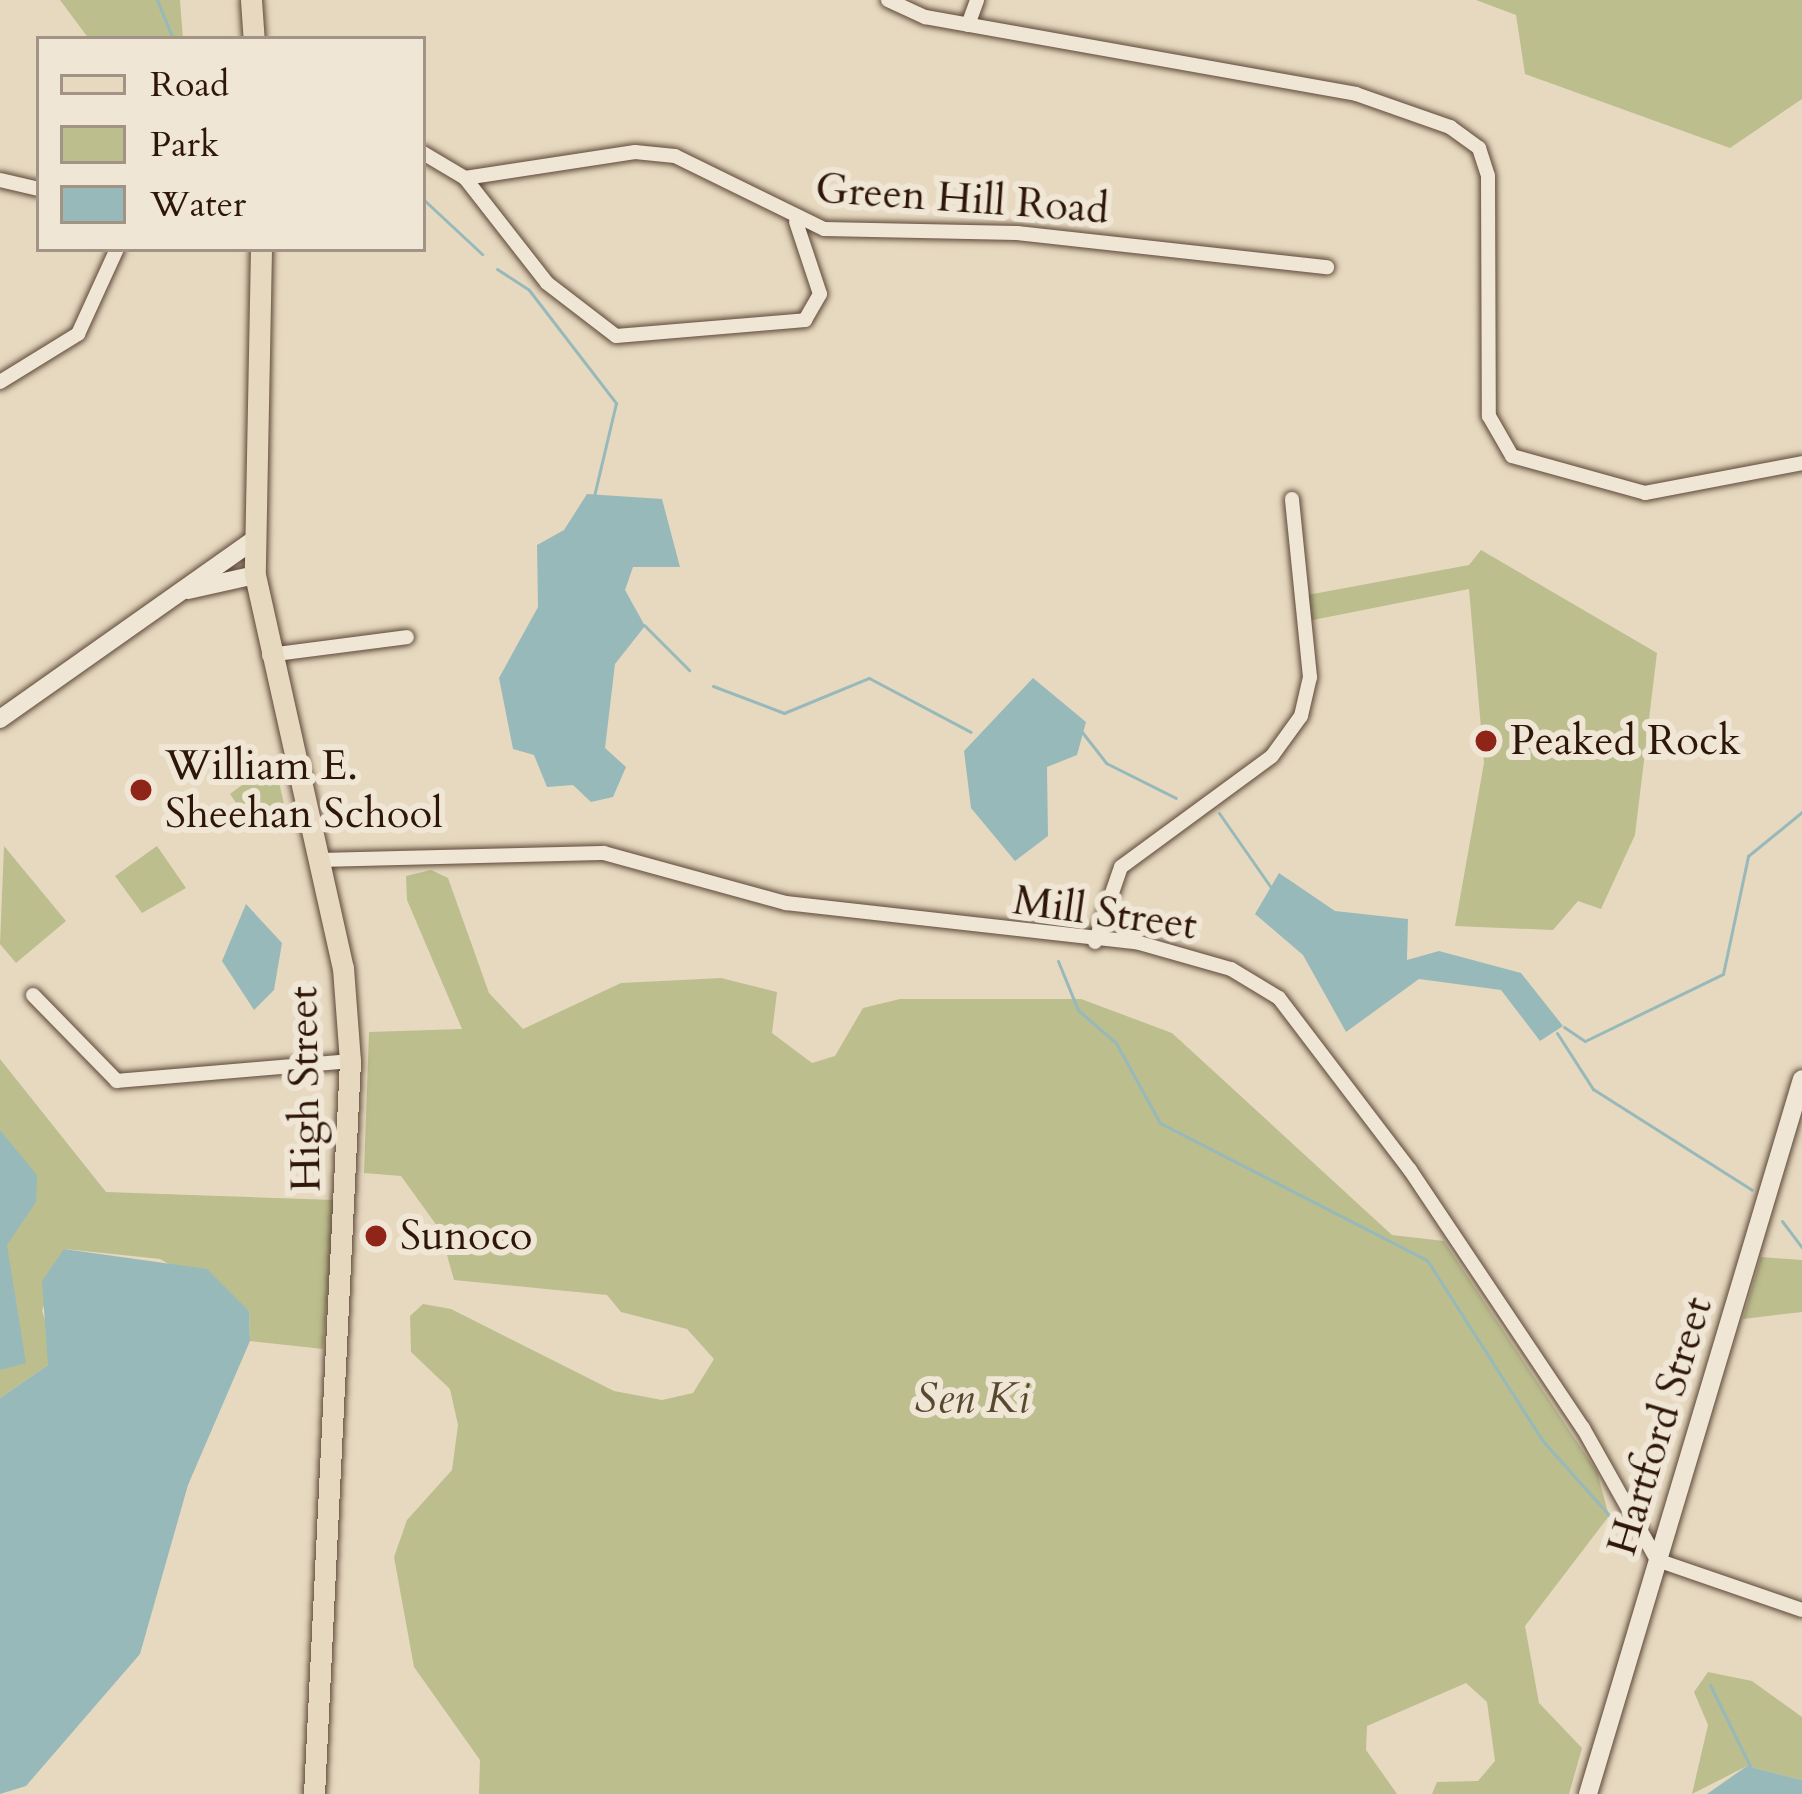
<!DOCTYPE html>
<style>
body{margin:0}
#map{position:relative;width:1802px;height:1794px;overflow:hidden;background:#e7d9c0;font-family:Cardo,serif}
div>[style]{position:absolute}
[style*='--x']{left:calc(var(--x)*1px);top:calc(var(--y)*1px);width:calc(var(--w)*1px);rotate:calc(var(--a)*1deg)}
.green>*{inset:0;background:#bcbe8e}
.water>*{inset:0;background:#98b9b9}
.stream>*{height:3px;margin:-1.5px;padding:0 1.5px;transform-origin:1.5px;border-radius:1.5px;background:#98b9b9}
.roads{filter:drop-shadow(0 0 3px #5c4736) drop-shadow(0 0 3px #5c4736)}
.street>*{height:14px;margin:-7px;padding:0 7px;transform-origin:7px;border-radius:7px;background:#efe6d6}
.secondary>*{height:18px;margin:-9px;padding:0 9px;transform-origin:9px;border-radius:9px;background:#efe6d6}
.primary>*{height:21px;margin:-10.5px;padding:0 10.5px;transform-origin:10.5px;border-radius:10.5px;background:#e7d9c0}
.dots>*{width:33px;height:33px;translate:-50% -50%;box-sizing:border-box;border:6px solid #efe6d6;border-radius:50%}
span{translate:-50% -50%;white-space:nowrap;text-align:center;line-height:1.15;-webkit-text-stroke:12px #efe6d6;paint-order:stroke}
.street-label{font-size:42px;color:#2e1608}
.poi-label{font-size:42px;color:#2e1608}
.left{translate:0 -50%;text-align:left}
.park-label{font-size:42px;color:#594830;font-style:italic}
.legend{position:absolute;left:36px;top:36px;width:390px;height:216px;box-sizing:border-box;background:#efe6d6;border:3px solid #a29384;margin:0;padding:15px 21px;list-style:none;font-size:36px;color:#2e1608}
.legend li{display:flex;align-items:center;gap:24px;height:60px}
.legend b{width:60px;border:3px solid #a29384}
</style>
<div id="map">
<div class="green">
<div style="clip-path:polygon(60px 0,180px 0,183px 39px,89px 39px)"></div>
<div style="clip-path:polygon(1476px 0,1802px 0,1802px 99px,1730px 148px,1525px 74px,1516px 15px)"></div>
<div style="clip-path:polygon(1481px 550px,1657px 653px,1635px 835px,1601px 909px,1578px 901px,1553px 930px,1455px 926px,1484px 763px,1469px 589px,1308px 621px,1302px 596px,1469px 565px)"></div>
<div style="clip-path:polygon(274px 761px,285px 808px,251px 825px,230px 794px)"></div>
<div style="clip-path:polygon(4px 846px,66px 921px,16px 963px,0 944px)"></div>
<div style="clip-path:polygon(157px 846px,186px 888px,142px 913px,115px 876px)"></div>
<div style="clip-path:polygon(431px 870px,448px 878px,489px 993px,523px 1029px,621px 983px,721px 978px,777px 992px,772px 1033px,812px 1063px,835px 1056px,863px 1008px,900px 999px,1081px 999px,1172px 1033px,1392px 1235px,1444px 1241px,1597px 1472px,1609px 1516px,1525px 1626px,1539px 1703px,1582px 1748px,1569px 1794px,1432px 1794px,1437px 1782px,1478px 1781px,1495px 1761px,1487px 1702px,1466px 1683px,1367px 1726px,1366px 1750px,1397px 1794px,479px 1794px,480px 1760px,414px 1667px,394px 1557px,407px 1520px,452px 1470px,458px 1425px,450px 1389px,411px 1352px,410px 1316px,423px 1304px,451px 1309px,614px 1391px,662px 1400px,693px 1393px,714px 1359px,687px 1329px,621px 1312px,607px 1295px,454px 1280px,440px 1230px,401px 1176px,364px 1173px,369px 1032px,462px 1029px,407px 900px,406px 876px)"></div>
<div style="clip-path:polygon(0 1059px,106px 1192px,335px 1200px,323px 1349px,250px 1341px,249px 1311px,160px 1259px,65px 1249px,42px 1311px,54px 1344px,48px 1365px,0 1398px)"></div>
<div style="clip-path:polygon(1761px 1257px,1802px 1260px,1802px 1312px,1743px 1319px)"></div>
<div style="clip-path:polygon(1708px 1672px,1752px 1681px,1802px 1717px,1802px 1780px,1747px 1766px,1692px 1794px,1708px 1725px,1694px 1692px)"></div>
</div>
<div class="water">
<div style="clip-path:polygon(587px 494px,662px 499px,680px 567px,633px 567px,625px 590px,645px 626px,615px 664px,605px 748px,626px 767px,613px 797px,591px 802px,573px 785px,547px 787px,534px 755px,513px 749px,499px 678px,538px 607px,537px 545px,564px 530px)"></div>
<div style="clip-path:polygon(1033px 678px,1086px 722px,1077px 755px,1047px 767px,1048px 836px,1015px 861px,971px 808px,964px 751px)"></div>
<div style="clip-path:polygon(1279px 873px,1335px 911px,1408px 919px,1407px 960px,1439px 951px,1521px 973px,1563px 1026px,1540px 1041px,1501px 990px,1419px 979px,1346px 1032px,1303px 955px,1255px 914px)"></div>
<div style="clip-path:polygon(246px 904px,282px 943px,274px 990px,254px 1010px,222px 961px)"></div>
<div style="clip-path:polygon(0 1130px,37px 1175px,36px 1202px,7px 1245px,26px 1363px,0 1370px)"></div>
<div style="clip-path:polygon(64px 1249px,207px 1269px,249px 1311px,250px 1341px,188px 1485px,140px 1654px,26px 1786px,0 1794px,0 1398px,48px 1365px,42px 1281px)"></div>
<div style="clip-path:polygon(1747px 1766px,1802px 1780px,1802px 1794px,1707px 1794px)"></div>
</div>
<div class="stream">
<div style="--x:157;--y:0;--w:42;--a:67.7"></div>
<div style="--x:423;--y:199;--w:81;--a:43"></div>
<div style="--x:497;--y:269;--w:38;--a:33"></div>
<div style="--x:529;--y:290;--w:143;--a:52.4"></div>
<div style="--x:616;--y:403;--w:96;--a:103.3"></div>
<div style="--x:644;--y:625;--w:64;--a:45"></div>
<div style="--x:713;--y:686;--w:76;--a:20.8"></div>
<div style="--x:784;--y:713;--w:92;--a:-22.4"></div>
<div style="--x:869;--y:678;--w:115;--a:27.9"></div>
<div style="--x:1082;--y:732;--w:39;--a:52"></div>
<div style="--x:1106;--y:763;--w:78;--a:26.6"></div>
<div style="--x:1219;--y:813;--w:89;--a:55.1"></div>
<div style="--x:1058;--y:961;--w:53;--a:67.8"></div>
<div style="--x:1078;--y:1010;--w:50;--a:41"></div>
<div style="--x:1116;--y:1043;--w:91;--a:61.2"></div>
<div style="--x:1160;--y:1123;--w:300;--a:27.2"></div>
<div style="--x:1427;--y:1260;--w:214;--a:57.4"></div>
<div style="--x:1542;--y:1440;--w:126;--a:48.2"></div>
<div style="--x:1564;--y:1027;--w:25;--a:34"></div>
<div style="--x:1585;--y:1041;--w:153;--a:-25.9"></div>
<div style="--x:1723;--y:974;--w:121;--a:-78"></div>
<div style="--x:1748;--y:856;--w:70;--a:-39.2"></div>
<div style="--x:1557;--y:1033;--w:67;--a:57.3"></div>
<div style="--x:1593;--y:1089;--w:188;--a:32.4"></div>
<div style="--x:1782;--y:1221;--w:34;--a:53"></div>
<div style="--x:1710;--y:1685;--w:95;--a:63.7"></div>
</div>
<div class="roads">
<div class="street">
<div style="--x:888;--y:0;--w:41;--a:24.7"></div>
<div style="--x:925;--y:17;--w:438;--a:10.1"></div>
<div style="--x:1356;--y:94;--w:100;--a:19.3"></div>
<div style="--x:1450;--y:127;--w:36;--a:36"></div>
<div style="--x:1479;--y:148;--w:29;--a:72"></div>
<div style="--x:1488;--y:176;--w:240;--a:89.8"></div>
<div style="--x:1489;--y:416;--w:46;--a:60.1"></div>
<div style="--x:1512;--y:456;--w:138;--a:15.5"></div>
<div style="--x:1645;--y:493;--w:160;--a:-10.8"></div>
<div style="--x:968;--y:25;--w:27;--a:-70"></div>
<div style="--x:423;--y:153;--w:49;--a:30.8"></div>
<div style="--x:465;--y:178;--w:133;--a:52"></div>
<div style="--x:547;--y:283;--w:87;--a:37.5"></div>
<div style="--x:616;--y:336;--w:190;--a:-4.8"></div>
<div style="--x:805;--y:320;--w:30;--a:-60"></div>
<div style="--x:820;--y:294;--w:76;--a:-108.4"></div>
<div style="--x:465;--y:178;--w:172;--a:-8.7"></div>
<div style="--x:635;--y:152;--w:40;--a:5.7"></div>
<div style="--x:675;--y:156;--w:166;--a:26.1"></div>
<div style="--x:824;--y:229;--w:193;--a:1.2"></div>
<div style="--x:1017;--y:233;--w:312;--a:6.3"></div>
<div style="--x:0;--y:180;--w:40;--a:13"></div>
<div style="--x:0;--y:382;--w:92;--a:-31.6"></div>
<div style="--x:78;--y:334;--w:94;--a:-65.4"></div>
<div style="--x:269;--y:655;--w:139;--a:-7.4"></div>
<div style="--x:316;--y:860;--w:288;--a:-1.4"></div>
<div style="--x:604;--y:853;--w:189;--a:15.4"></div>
<div style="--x:786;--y:903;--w:352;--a:6.4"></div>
<div style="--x:1136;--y:942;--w:99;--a:15.9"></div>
<div style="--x:1231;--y:969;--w:56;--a:31.1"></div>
<div style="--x:1279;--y:998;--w:216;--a:52.7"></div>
<div style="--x:1410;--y:1170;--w:311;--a:56.2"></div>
<div style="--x:1583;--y:1428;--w:151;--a:60.7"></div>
<div style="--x:1657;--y:1560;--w:153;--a:19"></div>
<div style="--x:1095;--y:942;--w:79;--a:-70.9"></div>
<div style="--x:1121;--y:867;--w:187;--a:-36.3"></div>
<div style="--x:1272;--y:756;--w:49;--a:-54.1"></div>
<div style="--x:1301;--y:716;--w:40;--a:-77"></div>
<div style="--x:1310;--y:677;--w:179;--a:-95.8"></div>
<div style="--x:33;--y:995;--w:120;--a:45.7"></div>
<div style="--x:117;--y:1081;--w:234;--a:-4.9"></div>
</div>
<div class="secondary">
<div style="--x:188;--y:590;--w:69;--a:-12.6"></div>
<div style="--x:0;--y:719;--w:309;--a:-35.2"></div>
<div style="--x:1588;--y:1794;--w:746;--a:-73.34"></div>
</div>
<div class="primary">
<div style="--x:251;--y:0;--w:39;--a:86"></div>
<div style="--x:261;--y:249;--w:326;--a:91.1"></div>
<div style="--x:255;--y:575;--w:403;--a:77.4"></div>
<div style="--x:343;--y:968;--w:93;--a:85.7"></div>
<div style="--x:350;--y:1061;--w:734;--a:92.81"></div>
</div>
</div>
<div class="dots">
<div style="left:1486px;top:741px;background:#8f2418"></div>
<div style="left:141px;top:790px;background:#8f2418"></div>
<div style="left:376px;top:1236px;background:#8f2418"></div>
</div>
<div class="street-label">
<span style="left:962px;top:199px;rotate:4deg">Green Hill Road</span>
<span style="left:1105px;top:913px;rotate:8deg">Mill Street</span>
<span style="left:305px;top:1089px;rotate:-91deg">High Street</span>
<span style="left:1660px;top:1426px;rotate:-73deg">Hartford Street</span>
</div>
<div class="poi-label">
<span class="left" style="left:1510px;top:741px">Peaked Rock</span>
<span class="left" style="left:165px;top:790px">William E.<br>Sheehan School</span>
<span class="left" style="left:400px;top:1236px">Sunoco</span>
</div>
<div class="park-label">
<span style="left:972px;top:1399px">Sen Ki</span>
</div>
<ul class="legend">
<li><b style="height:15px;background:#e7d9c0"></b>Road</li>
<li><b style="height:33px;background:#bcbe8e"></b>Park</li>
<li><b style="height:33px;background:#98b9b9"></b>Water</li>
</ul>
</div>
